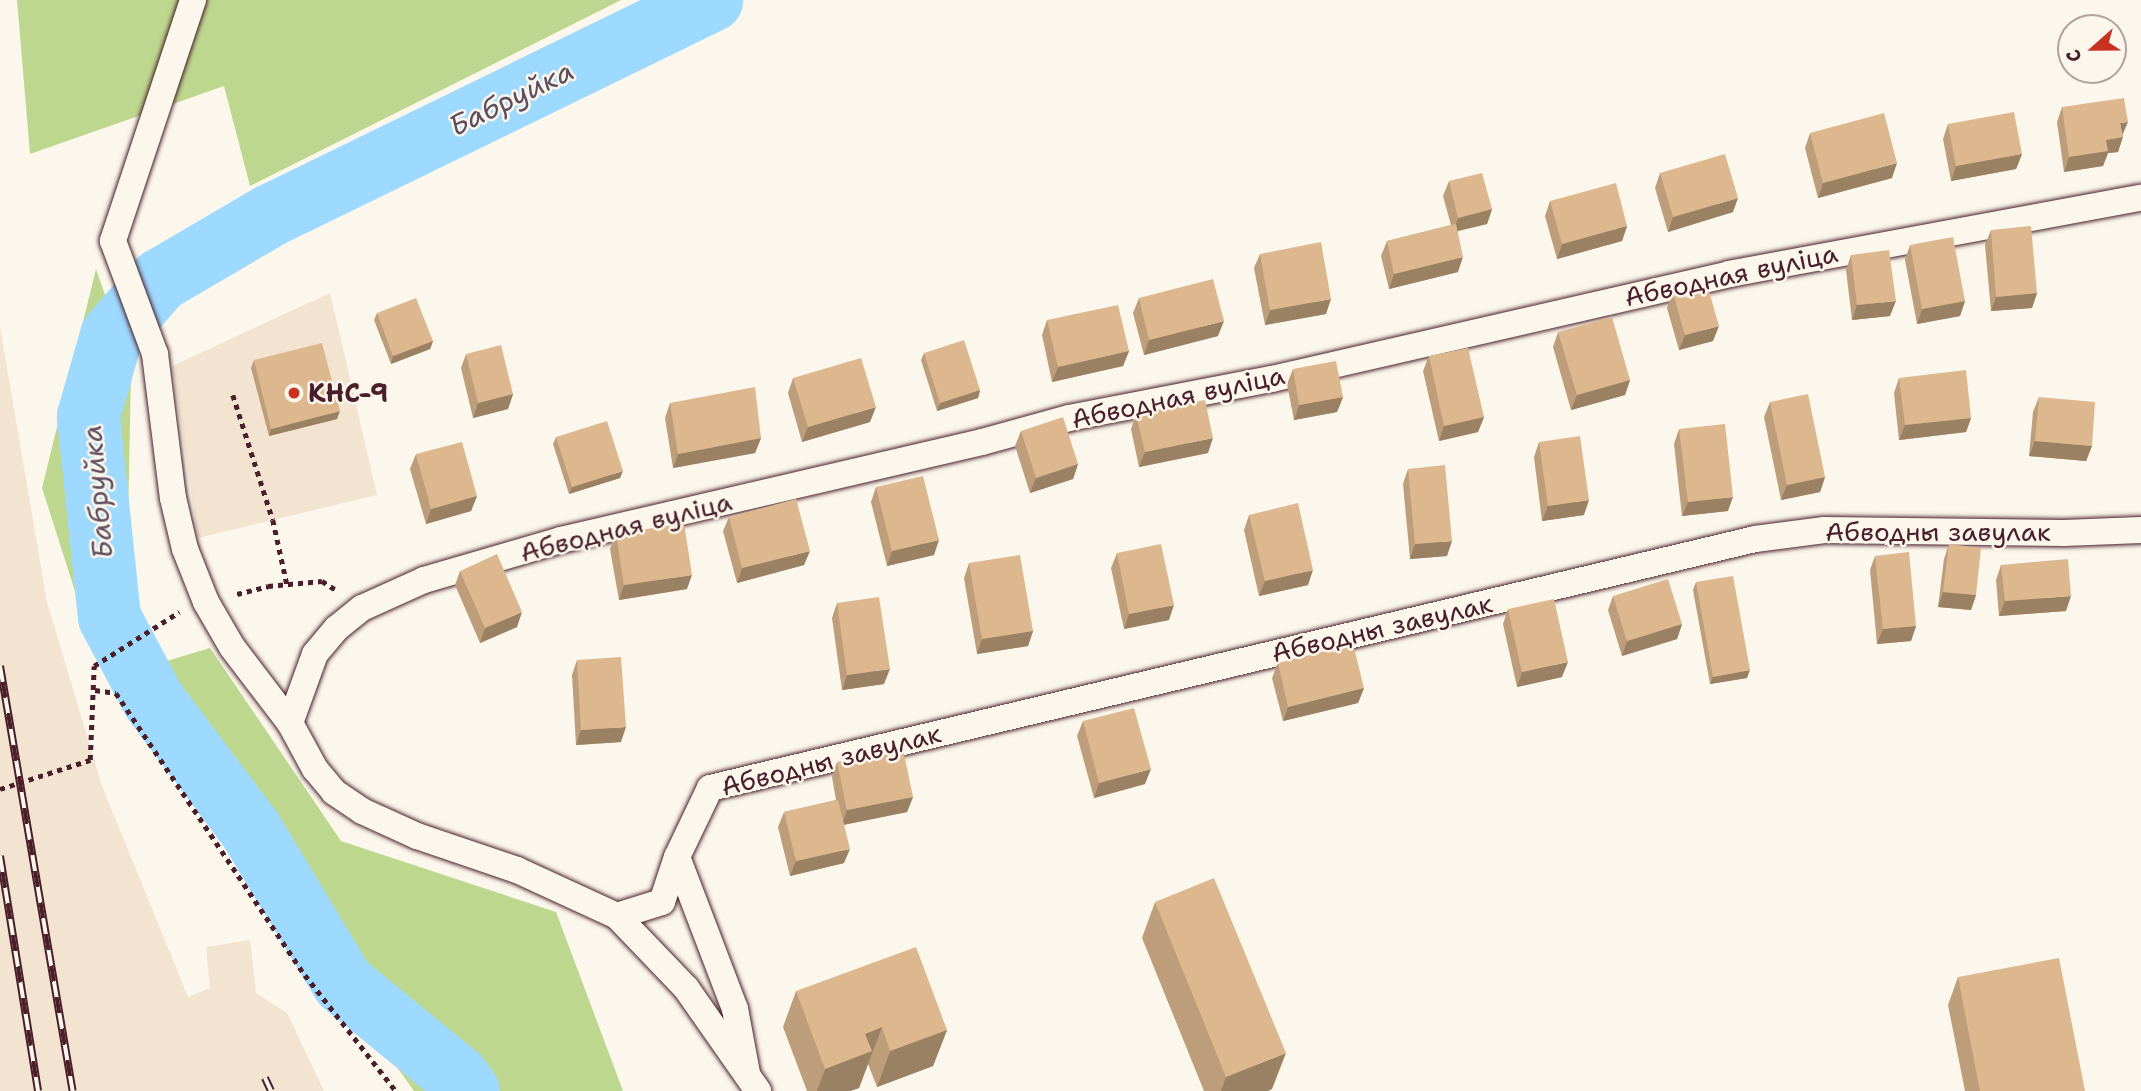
<!DOCTYPE html>
<meta charset="utf-8">
<style>
body{margin:0}
#map{position:relative;width:2141px;height:1091px;overflow:hidden;background:#fbf7ec;font-family:"Shantell Sans",sans-serif}
div>[style]{position:absolute}
[style*='--x']{left:calc(var(--x)*1px);top:calc(var(--y)*1px);width:calc(var(--w)*1px);rotate:calc(var(--a)*1deg)}
.built>*{inset:0;background:#f2e4d0}
.green>*{inset:0;background:#bdd78e}
.river>*{height:63px;margin:-31.5px;padding:0 31.5px;transform-origin:31.5px;border-radius:31.5px;background:#9ed9ff}
.path>*{height:4.5px;margin-top:-2.25px;transform-origin:0;background:repeating-linear-gradient(90deg,#4a1f2b 0 5px,transparent 0 10px)}
.roads{filter:drop-shadow(0 0 2px #4a1f2b) drop-shadow(0 0 2px #4a1f2b)}
.minor>*{height:26px;margin:-13px;padding:0 13px;transform-origin:13px;border-radius:13px;background:#fbf7ec}
.rail>*{height:8px;margin-top:-4px;transform-origin:0;background:repeating-linear-gradient(90deg,#fbf7ec 0 16px,#4a1f2b 0 32px);box-sizing:border-box;border-block:2px solid #4a1f2b}
.wall>*{inset:0;background:#be9e7a}
.shaded-wall>*{inset:0;background:#9b8163}
.building>*{inset:0;background:#ddb88e}
.dots>*{width:19px;height:19px;translate:-50% -50%;box-sizing:border-box;border:4px solid #fbf7ec;border-radius:50%}
span{translate:-50% -50%;white-space:nowrap;text-align:center;line-height:1.15;-webkit-text-stroke:5px #fbf7ec;paint-order:stroke}
.street-label{font-size:26px;color:#4a1f2b}
.poi-label{font-size:26px;color:#4a1f2b;font-weight:700}
.left{translate:0 -50%;text-align:left}
.water-label{font-size:28px;color:#5f4e60;font-style:italic}
.north{position:absolute;left:2057px;top:14px;width:70px;height:70px;box-sizing:border-box;background:#fbf7ec;border:2px solid #b4a19f;border-radius:50%;rotate:249deg;font-size:19px;font-weight:700;line-height:28px;text-align:center;color:#4a1f2b}
.north::after{content:'';display:block;margin:auto;width:24px;height:32px;background:#c8321e;clip-path:polygon(50% 0,100% 100%,50% 72%,0 100%)}
</style>
<div id="map">
<div class="built">
<div style="clip-path:polygon(330px 293px,377px 495px,198px 538px,172px 366px)"></div>
<div style="clip-path:polygon(0 327px,47px 602px,102px 786px,188px 997px,210px 988px,206px 947px,250px 940px,256px 993px,287px 1013px,324px 1091px,0 1091px)"></div>
</div>
<div class="green">
<div style="clip-path:polygon(17px 0,621px 0,250px 186px,224px 86px,30px 154px)"></div>
<div style="clip-path:polygon(96px 269px,131px 370px,127px 576px,160px 663px,210px 648px,341px 841px,556px 912px,623px 1091px,414px 1091px,88px 632px,42px 488px)"></div>
</div>
<div class="river">
<div style="--x:468;--y:1091;--w:17;--a:-126"></div>
<div style="--x:458;--y:1077;--w:149;--a:-140.7"></div>
<div style="--x:343;--y:983;--w:180;--a:-121.1"></div>
<div style="--x:250;--y:829;--w:161;--a:-126.9"></div>
<div style="--x:153;--y:700;--w:94;--a:-117.9"></div>
<div style="--x:109;--y:617;--w:202;--a:-96"></div>
<div style="--x:88;--y:416;--w:84;--a:-74.1"></div>
<div style="--x:111;--y:335;--w:73;--a:-48.9"></div>
<div style="--x:159;--y:280;--w:129;--a:-30.4"></div>
<div style="--x:270;--y:215;--w:491;--a:-26"></div>
</div>
<div class="path">
<div style="--x:233;--y:395;--w:131;--a:72.3"></div>
<div style="--x:273;--y:520;--w:66;--a:77.7"></div>
<div style="--x:237;--y:594;--w:32;--a:-14"></div>
<div style="--x:268;--y:586;--w:54;--a:-5.3"></div>
<div style="--x:322;--y:581;--w:17;--a:33"></div>
<div style="--x:95;--y:690;--w:21;--a:8"></div>
<div style="--x:116;--y:693;--w:339;--a:56.2"></div>
<div style="--x:305;--y:975;--w:147;--a:51.9"></div>
<div style="--x:0;--y:789;--w:95;--a:-17.9"></div>
<div style="--x:90;--y:760;--w:94;--a:-87.6"></div>
<div style="--x:94;--y:666;--w:101;--a:-32.4"></div>
</div>
<div class="roads">
<div class="minor">
<div style="--x:193;--y:0;--w:254;--a:108.4"></div>
<div style="--x:113;--y:241;--w:121;--a:69.6"></div>
<div style="--x:155;--y:354;--w:145;--a:82.9"></div>
<div style="--x:173;--y:498;--w:52;--a:76.8"></div>
<div style="--x:185;--y:549;--w:57;--a:68.4"></div>
<div style="--x:206;--y:602;--w:52;--a:60"></div>
<div style="--x:232;--y:647;--w:96;--a:52.7"></div>
<div style="--x:290;--y:723;--w:52;--a:61.5"></div>
<div style="--x:315;--y:769;--w:30;--a:50"></div>
<div style="--x:334;--y:792;--w:34;--a:34"></div>
<div style="--x:362;--y:811;--w:60;--a:24.4"></div>
<div style="--x:417;--y:836;--w:106;--a:18.8"></div>
<div style="--x:517;--y:870;--w:110;--a:24.7"></div>
<div style="--x:617;--y:916;--w:47;--a:-17.3"></div>
<div style="--x:662;--y:902;--w:47;--a:-71.6"></div>
<div style="--x:677;--y:857;--w:76;--a:-64.4"></div>
<div style="--x:710;--y:788;--w:1074;--a:-13.4"></div>
<div style="--x:1755;--y:539;--w:70;--a:-7.4"></div>
<div style="--x:1824;--y:530;--w:240;--a:0.7"></div>
<div style="--x:2064;--y:533;--w:77;--a:-2.2"></div>
<div style="--x:290;--y:723;--w:73;--a:-70.1"></div>
<div style="--x:315;--y:654;--w:34;--a:-50"></div>
<div style="--x:337;--y:628;--w:32;--a:-39"></div>
<div style="--x:362;--y:608;--w:68;--a:-24.3"></div>
<div style="--x:424;--y:580;--w:143;--a:-16.3"></div>
<div style="--x:561;--y:540;--w:432;--a:-13.1"></div>
<div style="--x:982;--y:442;--w:90;--a:-15.4"></div>
<div style="--x:1069;--y:418;--w:207;--a:-10.9"></div>
<div style="--x:1272;--y:379;--w:469;--a:-12.9"></div>
<div style="--x:1729;--y:274;--w:419;--a:-10.5"></div>
<div style="--x:677;--y:857;--w:163;--a:69.1"></div>
<div style="--x:735;--y:1009;--w:65;--a:79.4"></div>
<div style="--x:617;--y:916;--w:100;--a:46.2"></div>
<div style="--x:686;--y:988;--w:126;--a:55"></div>
</div>
</div>
<div class="rail">
<div style="--x:0;--y:666;--w:431;--a:80.3"></div>
<div style="--x:0;--y:856;--w:238;--a:80.8"></div>
<div style="--x:265;--y:1078;--w:14;--a:65"></div>
</div>
<div class="wall">
<div style="clip-path:polygon(2062px 107px,2123px 135px,2118px 152px,2108px 153px,2103px 166px,2064px 172px,2057px 122px)"></div>
<div style="clip-path:polygon(1948px 124px,2022px 154px,2016px 169px,1951px 181px,1943px 139px)"></div>
<div style="clip-path:polygon(1810px 133px,1892px 178px,1818px 198px,1805px 148px)"></div>
<div style="clip-path:polygon(1660px 173px,1733px 212px,1668px 232px,1655px 188px)"></div>
<div style="clip-path:polygon(1449px 181px,1492px 209px,1487px 224px,1458px 231px,1458px 272px,1389px 289px,1381px 256px,1387px 241px,1451px 225px,1443px 196px)"></div>
<div style="clip-path:polygon(1550px 201px,1627px 226px,1622px 241px,1557px 259px,1545px 216px)"></div>
<div style="clip-path:polygon(1991px 230px,2037px 293px,2032px 308px,1991px 311px,1985px 245px)"></div>
<div style="clip-path:polygon(1910px 245px,1965px 301px,1960px 316px,1917px 324px,1905px 260px)"></div>
<div style="clip-path:polygon(1260px 254px,1326px 314px,1265px 325px,1254px 268px)"></div>
<div style="clip-path:polygon(1851px 255px,1890px 316px,1852px 320px,1846px 270px)"></div>
<div style="clip-path:polygon(1673px 293px,1713px 341px,1679px 350px,1667px 308px)"></div>
<div style="clip-path:polygon(1139px 298px,1218px 336px,1144px 355px,1133px 313px)"></div>
<div style="clip-path:polygon(377px 313px,433px 341px,430px 349px,391px 364px,374px 320px)"></div>
<div style="clip-path:polygon(1047px 320px,1129px 351px,1123px 366px,1052px 382px,1042px 335px)"></div>
<div style="clip-path:polygon(1558px 332px,1630px 380px,1625px 395px,1571px 410px,1553px 347px)"></div>
<div style="clip-path:polygon(924px 353px,980px 390px,978px 398px,937px 411px,921px 360px)"></div>
<div style="clip-path:polygon(466px 354px,513px 394px,508px 409px,473px 418px,461px 368px)"></div>
<div style="clip-path:polygon(1429px 356px,1484px 417px,1478px 432px,1439px 441px,1423px 371px)"></div>
<div style="clip-path:polygon(254px 360px,337px 419px,269px 436px,251px 368px)"></div>
<div style="clip-path:polygon(1293px 369px,1343px 397px,1337px 412px,1294px 420px,1287px 384px)"></div>
<div style="clip-path:polygon(793px 378px,870px 422px,802px 442px,788px 393px)"></div>
<div style="clip-path:polygon(1899px 378px,1971px 418px,1966px 432px,1899px 440px,1894px 393px)"></div>
<div style="clip-path:polygon(2039px 397px,2092px 446px,2086px 461px,2029px 456px,2033px 412px)"></div>
<div style="clip-path:polygon(1770px 402px,1825px 477px,1820px 492px,1781px 500px,1764px 417px)"></div>
<div style="clip-path:polygon(670px 403px,761px 438px,755px 453px,673px 468px,665px 418px)"></div>
<div style="clip-path:polygon(1136px 414px,1208px 453px,1139px 467px,1131px 429px)"></div>
<div style="clip-path:polygon(1679px 429px,1728px 511px,1682px 516px,1674px 444px)"></div>
<div style="clip-path:polygon(1021px 431px,1078px 464px,1073px 479px,1030px 493px,1015px 446px)"></div>
<div style="clip-path:polygon(556px 437px,620px 478px,569px 494px,553px 444px)"></div>
<div style="clip-path:polygon(1539px 442px,1584px 515px,1542px 521px,1534px 457px)"></div>
<div style="clip-path:polygon(416px 454px,477px 496px,471px 511px,426px 524px,410px 469px)"></div>
<div style="clip-path:polygon(1408px 469px,1447px 556px,1410px 559px,1403px 484px)"></div>
<div style="clip-path:polygon(876px 487px,934px 555px,887px 566px,871px 502px)"></div>
<div style="clip-path:polygon(1249px 515px,1308px 585px,1259px 596px,1244px 530px)"></div>
<div style="clip-path:polygon(729px 517px,804px 565px,737px 583px,723px 531px)"></div>
<div style="clip-path:polygon(616px 534px,687px 589px,619px 600px,610px 549px)"></div>
<div style="clip-path:polygon(1949px 544px,1976px 595px,1971px 610px,1938px 607px,1944px 559px)"></div>
<div style="clip-path:polygon(1117px 553px,1169px 620px,1124px 629px,1111px 568px)"></div>
<div style="clip-path:polygon(1875px 556px,1916px 626px,1911px 641px,1877px 644px,1870px 570px)"></div>
<div style="clip-path:polygon(969px 563px,1033px 631px,1028px 646px,977px 654px,964px 578px)"></div>
<div style="clip-path:polygon(2001px 565px,2066px 611px,1999px 616px,1996px 580px)"></div>
<div style="clip-path:polygon(460px 571px,517px 627px,480px 643px,455px 585px)"></div>
<div style="clip-path:polygon(1696px 582px,1747px 678px,1710px 684px,1693px 590px)"></div>
<div style="clip-path:polygon(1613px 596px,1682px 624px,1677px 639px,1622px 656px,1608px 610px)"></div>
<div style="clip-path:polygon(837px 603px,884px 684px,842px 690px,832px 618px)"></div>
<div style="clip-path:polygon(1508px 609px,1562px 677px,1517px 687px,1503px 624px)"></div>
<div style="clip-path:polygon(577px 660px,621px 742px,576px 745px,572px 675px)"></div>
<div style="clip-path:polygon(1278px 663px,1364px 688px,1358px 703px,1283px 721px,1272px 678px)"></div>
<div style="clip-path:polygon(1083px 721px,1145px 784px,1094px 798px,1077px 736px)"></div>
<div style="clip-path:polygon(837px 762px,913px 797px,907px 812px,844px 825px,844px 863px,790px 876px,778px 827px,784px 812px,836px 800px,832px 777px)"></div>
<div style="clip-path:polygon(1155px 902px,1272px 1089px,1268px 1091px,1204px 1091px,1142px 938px)"></div>
<div style="clip-path:polygon(1958px 977px,2085px 1091px,1965px 1091px,1948px 1005px)"></div>
<div style="clip-path:polygon(796px 991px,947px 1030px,933px 1066px,877px 1087px,868px 1064px,859px 1088px,850px 1091px,807px 1091px,783px 1027px)"></div>
</div>
<div class="shaded-wall">
<div style="clip-path:polygon(2128px 122px,2122px 136px,2120px 123px)"></div>
<div style="clip-path:polygon(2123px 137px,2118px 152px,2108px 153px,2103px 166px,2064px 172px,2069px 157px,2106px 140px)"></div>
<div style="clip-path:polygon(2022px 154px,2016px 169px,1951px 181px,1956px 166px)"></div>
<div style="clip-path:polygon(1897px 163px,1892px 178px,1818px 198px,1823px 183px)"></div>
<div style="clip-path:polygon(1738px 198px,1733px 212px,1668px 232px,1673px 217px)"></div>
<div style="clip-path:polygon(1492px 209px,1487px 224px,1453px 232px,1458px 218px)"></div>
<div style="clip-path:polygon(1627px 226px,1622px 241px,1557px 259px,1562px 244px)"></div>
<div style="clip-path:polygon(1463px 257px,1458px 272px,1389px 289px,1394px 274px)"></div>
<div style="clip-path:polygon(2037px 293px,2032px 308px,1991px 311px,1996px 297px)"></div>
<div style="clip-path:polygon(1331px 299px,1326px 314px,1265px 325px,1270px 310px)"></div>
<div style="clip-path:polygon(1896px 301px,1890px 316px,1852px 320px,1857px 305px)"></div>
<div style="clip-path:polygon(1965px 301px,1960px 316px,1917px 324px,1922px 309px)"></div>
<div style="clip-path:polygon(1224px 321px,1218px 336px,1144px 355px,1149px 340px)"></div>
<div style="clip-path:polygon(1719px 326px,1713px 341px,1679px 350px,1685px 335px)"></div>
<div style="clip-path:polygon(433px 341px,430px 349px,391px 364px,393px 356px)"></div>
<div style="clip-path:polygon(1129px 351px,1123px 366px,1052px 382px,1058px 367px)"></div>
<div style="clip-path:polygon(1630px 380px,1625px 395px,1571px 410px,1577px 395px)"></div>
<div style="clip-path:polygon(980px 390px,978px 398px,937px 411px,940px 403px)"></div>
<div style="clip-path:polygon(513px 394px,508px 409px,473px 418px,478px 403px)"></div>
<div style="clip-path:polygon(1343px 397px,1337px 412px,1294px 420px,1299px 405px)"></div>
<div style="clip-path:polygon(876px 407px,870px 422px,802px 442px,808px 427px)"></div>
<div style="clip-path:polygon(340px 411px,337px 419px,269px 436px,271px 429px)"></div>
<div style="clip-path:polygon(1484px 417px,1478px 432px,1439px 441px,1444px 426px)"></div>
<div style="clip-path:polygon(1971px 418px,1966px 432px,1899px 440px,1905px 425px)"></div>
<div style="clip-path:polygon(761px 438px,755px 453px,673px 468px,678px 454px)"></div>
<div style="clip-path:polygon(1213px 438px,1208px 453px,1139px 467px,1145px 452px)"></div>
<div style="clip-path:polygon(2035px 441px,2092px 446px,2086px 461px,2029px 456px)"></div>
<div style="clip-path:polygon(1078px 464px,1073px 479px,1030px 493px,1036px 478px)"></div>
<div style="clip-path:polygon(623px 471px,620px 478px,569px 494px,572px 487px)"></div>
<div style="clip-path:polygon(1825px 477px,1820px 492px,1781px 500px,1787px 485px)"></div>
<div style="clip-path:polygon(477px 496px,471px 511px,426px 524px,431px 509px)"></div>
<div style="clip-path:polygon(1733px 497px,1728px 511px,1682px 516px,1688px 502px)"></div>
<div style="clip-path:polygon(1589px 500px,1584px 515px,1542px 521px,1548px 506px)"></div>
<div style="clip-path:polygon(939px 540px,934px 555px,887px 566px,892px 551px)"></div>
<div style="clip-path:polygon(1452px 541px,1447px 556px,1410px 559px,1415px 544px)"></div>
<div style="clip-path:polygon(810px 551px,804px 565px,737px 583px,742px 568px)"></div>
<div style="clip-path:polygon(1313px 570px,1308px 585px,1259px 596px,1265px 581px)"></div>
<div style="clip-path:polygon(692px 575px,687px 589px,619px 600px,624px 585px)"></div>
<div style="clip-path:polygon(1943px 592px,1976px 595px,1971px 610px,1938px 607px)"></div>
<div style="clip-path:polygon(2071px 596px,2066px 611px,1999px 616px,2005px 601px)"></div>
<div style="clip-path:polygon(1174px 605px,1169px 620px,1124px 629px,1129px 614px)"></div>
<div style="clip-path:polygon(522px 612px,517px 627px,480px 643px,485px 628px)"></div>
<div style="clip-path:polygon(1682px 624px,1677px 639px,1622px 656px,1627px 641px)"></div>
<div style="clip-path:polygon(1916px 626px,1911px 641px,1877px 644px,1883px 629px)"></div>
<div style="clip-path:polygon(1033px 631px,1028px 646px,977px 654px,982px 639px)"></div>
<div style="clip-path:polygon(1568px 662px,1562px 677px,1517px 687px,1522px 672px)"></div>
<div style="clip-path:polygon(890px 669px,884px 684px,842px 690px,847px 675px)"></div>
<div style="clip-path:polygon(1750px 670px,1747px 678px,1710px 684px,1713px 677px)"></div>
<div style="clip-path:polygon(1364px 688px,1358px 703px,1283px 721px,1288px 707px)"></div>
<div style="clip-path:polygon(626px 727px,621px 742px,576px 745px,581px 730px)"></div>
<div style="clip-path:polygon(1151px 769px,1145px 784px,1094px 798px,1099px 783px)"></div>
<div style="clip-path:polygon(913px 797px,907px 812px,842px 825px,847px 810px)"></div>
<div style="clip-path:polygon(850px 849px,844px 863px,790px 876px,796px 861px)"></div>
<div style="clip-path:polygon(882px 1027px,859px 1088px,850px 1091px,817px 1091px,825px 1069px,865px 1034px)"></div>
<div style="clip-path:polygon(947px 1030px,933px 1066px,877px 1087px,890px 1051px)"></div>
<div style="clip-path:polygon(1286px 1053px,1272px 1089px,1268px 1091px,1221px 1091px,1226px 1077px)"></div>
</div>
<div class="building">
<div style="clip-path:polygon(2124px 98px,2128px 122px,2120px 123px,2123px 137px,2106px 140px,2108px 151px,2069px 157px,2062px 107px)"></div>
<div style="clip-path:polygon(2014px 112px,2022px 154px,1956px 166px,1948px 124px)"></div>
<div style="clip-path:polygon(1884px 113px,1897px 163px,1823px 183px,1810px 133px)"></div>
<div style="clip-path:polygon(1725px 154px,1738px 198px,1673px 217px,1660px 173px)"></div>
<div style="clip-path:polygon(1482px 173px,1492px 209px,1458px 218px,1449px 181px)"></div>
<div style="clip-path:polygon(1616px 183px,1627px 226px,1562px 244px,1550px 201px)"></div>
<div style="clip-path:polygon(1456px 224px,1463px 257px,1394px 274px,1387px 241px)"></div>
<div style="clip-path:polygon(2031px 226px,2037px 293px,1996px 297px,1991px 230px)"></div>
<div style="clip-path:polygon(1953px 237px,1965px 301px,1922px 309px,1910px 245px)"></div>
<div style="clip-path:polygon(1321px 242px,1331px 299px,1270px 310px,1260px 254px)"></div>
<div style="clip-path:polygon(1889px 250px,1896px 301px,1857px 305px,1851px 255px)"></div>
<div style="clip-path:polygon(1213px 279px,1224px 321px,1149px 340px,1139px 298px)"></div>
<div style="clip-path:polygon(1707px 284px,1719px 326px,1685px 335px,1673px 293px)"></div>
<div style="clip-path:polygon(416px 298px,433px 341px,393px 356px,377px 313px)"></div>
<div style="clip-path:polygon(1118px 305px,1129px 351px,1058px 367px,1047px 320px)"></div>
<div style="clip-path:polygon(1612px 317px,1630px 380px,1577px 395px,1558px 332px)"></div>
<div style="clip-path:polygon(964px 340px,980px 390px,940px 403px,924px 353px)"></div>
<div style="clip-path:polygon(322px 343px,340px 411px,271px 429px,254px 360px)"></div>
<div style="clip-path:polygon(501px 345px,513px 394px,478px 403px,466px 354px)"></div>
<div style="clip-path:polygon(1468px 348px,1484px 417px,1444px 426px,1429px 356px)"></div>
<div style="clip-path:polygon(861px 358px,876px 407px,808px 427px,793px 378px)"></div>
<div style="clip-path:polygon(1336px 361px,1343px 397px,1299px 405px,1293px 369px)"></div>
<div style="clip-path:polygon(1966px 370px,1971px 418px,1905px 425px,1899px 378px)"></div>
<div style="clip-path:polygon(755px 387px,761px 438px,678px 454px,670px 403px)"></div>
<div style="clip-path:polygon(1808px 394px,1825px 477px,1787px 485px,1770px 402px)"></div>
<div style="clip-path:polygon(2039px 397px,2095px 402px,2092px 446px,2035px 441px)"></div>
<div style="clip-path:polygon(1205px 400px,1213px 438px,1145px 452px,1136px 414px)"></div>
<div style="clip-path:polygon(1063px 417px,1078px 464px,1036px 478px,1021px 431px)"></div>
<div style="clip-path:polygon(607px 421px,623px 471px,572px 487px,556px 437px)"></div>
<div style="clip-path:polygon(1725px 424px,1733px 497px,1688px 502px,1679px 429px)"></div>
<div style="clip-path:polygon(1580px 436px,1589px 500px,1548px 506px,1539px 442px)"></div>
<div style="clip-path:polygon(462px 442px,477px 496px,431px 509px,416px 454px)"></div>
<div style="clip-path:polygon(1445px 465px,1452px 541px,1415px 544px,1408px 469px)"></div>
<div style="clip-path:polygon(923px 476px,939px 540px,892px 551px,876px 487px)"></div>
<div style="clip-path:polygon(796px 499px,810px 551px,742px 568px,729px 517px)"></div>
<div style="clip-path:polygon(1298px 503px,1313px 570px,1265px 581px,1249px 515px)"></div>
<div style="clip-path:polygon(684px 523px,692px 575px,624px 585px,616px 534px)"></div>
<div style="clip-path:polygon(1161px 544px,1174px 605px,1129px 614px,1117px 553px)"></div>
<div style="clip-path:polygon(1949px 544px,1981px 548px,1976px 595px,1943px 592px)"></div>
<div style="clip-path:polygon(1909px 552px,1916px 626px,1883px 629px,1875px 556px)"></div>
<div style="clip-path:polygon(497px 554px,522px 612px,485px 628px,460px 571px)"></div>
<div style="clip-path:polygon(1020px 555px,1033px 631px,982px 639px,969px 563px)"></div>
<div style="clip-path:polygon(2068px 559px,2071px 596px,2005px 601px,2001px 565px)"></div>
<div style="clip-path:polygon(1733px 576px,1750px 670px,1713px 677px,1696px 582px)"></div>
<div style="clip-path:polygon(1668px 579px,1682px 624px,1627px 641px,1613px 596px)"></div>
<div style="clip-path:polygon(879px 597px,890px 669px,847px 675px,837px 603px)"></div>
<div style="clip-path:polygon(1554px 599px,1568px 662px,1522px 672px,1508px 609px)"></div>
<div style="clip-path:polygon(1353px 644px,1364px 688px,1288px 707px,1278px 663px)"></div>
<div style="clip-path:polygon(621px 657px,626px 727px,581px 730px,577px 660px)"></div>
<div style="clip-path:polygon(1134px 708px,1151px 769px,1099px 783px,1083px 721px)"></div>
<div style="clip-path:polygon(903px 749px,913px 797px,847px 810px,837px 762px)"></div>
<div style="clip-path:polygon(838px 800px,850px 849px,796px 861px,784px 812px)"></div>
<div style="clip-path:polygon(1214px 878px,1286px 1053px,1226px 1077px,1155px 902px)"></div>
<div style="clip-path:polygon(916px 947px,947px 1030px,890px 1051px,882px 1027px,865px 1034px,872px 1051px,825px 1069px,796px 991px)"></div>
<div style="clip-path:polygon(2059px 958px,2085px 1091px,1980px 1091px,1958px 977px)"></div>
</div>
<div class="dots">
<div style="left:294px;top:393px;background:#c8321e"></div>
</div>
<div class="street-label">
<span style="left:1731px;top:275px;rotate:-12deg">Абводная вуліца</span>
<span style="left:1178px;top:397px;rotate:-12deg">Абводная вуліца</span>
<span style="left:626px;top:527px;rotate:-14deg">Абводная вуліца</span>
<span style="left:1938px;top:532px">Абводны завулак</span>
<span style="left:1382px;top:628px;rotate:-13deg">Абводны завулак</span>
<span style="left:831px;top:760px;rotate:-14deg">Абводны завулак</span>
</div>
<div class="poi-label">
<span class="left" style="left:308px;top:393px">КНС-9</span>
</div>
<div class="water-label">
<span style="left:511px;top:98px;rotate:-26deg">Бабруйка</span>
<span style="left:97px;top:492px;rotate:-95deg">Бабруйка</span>
</div>
<div class="north">С</div>
</div>
